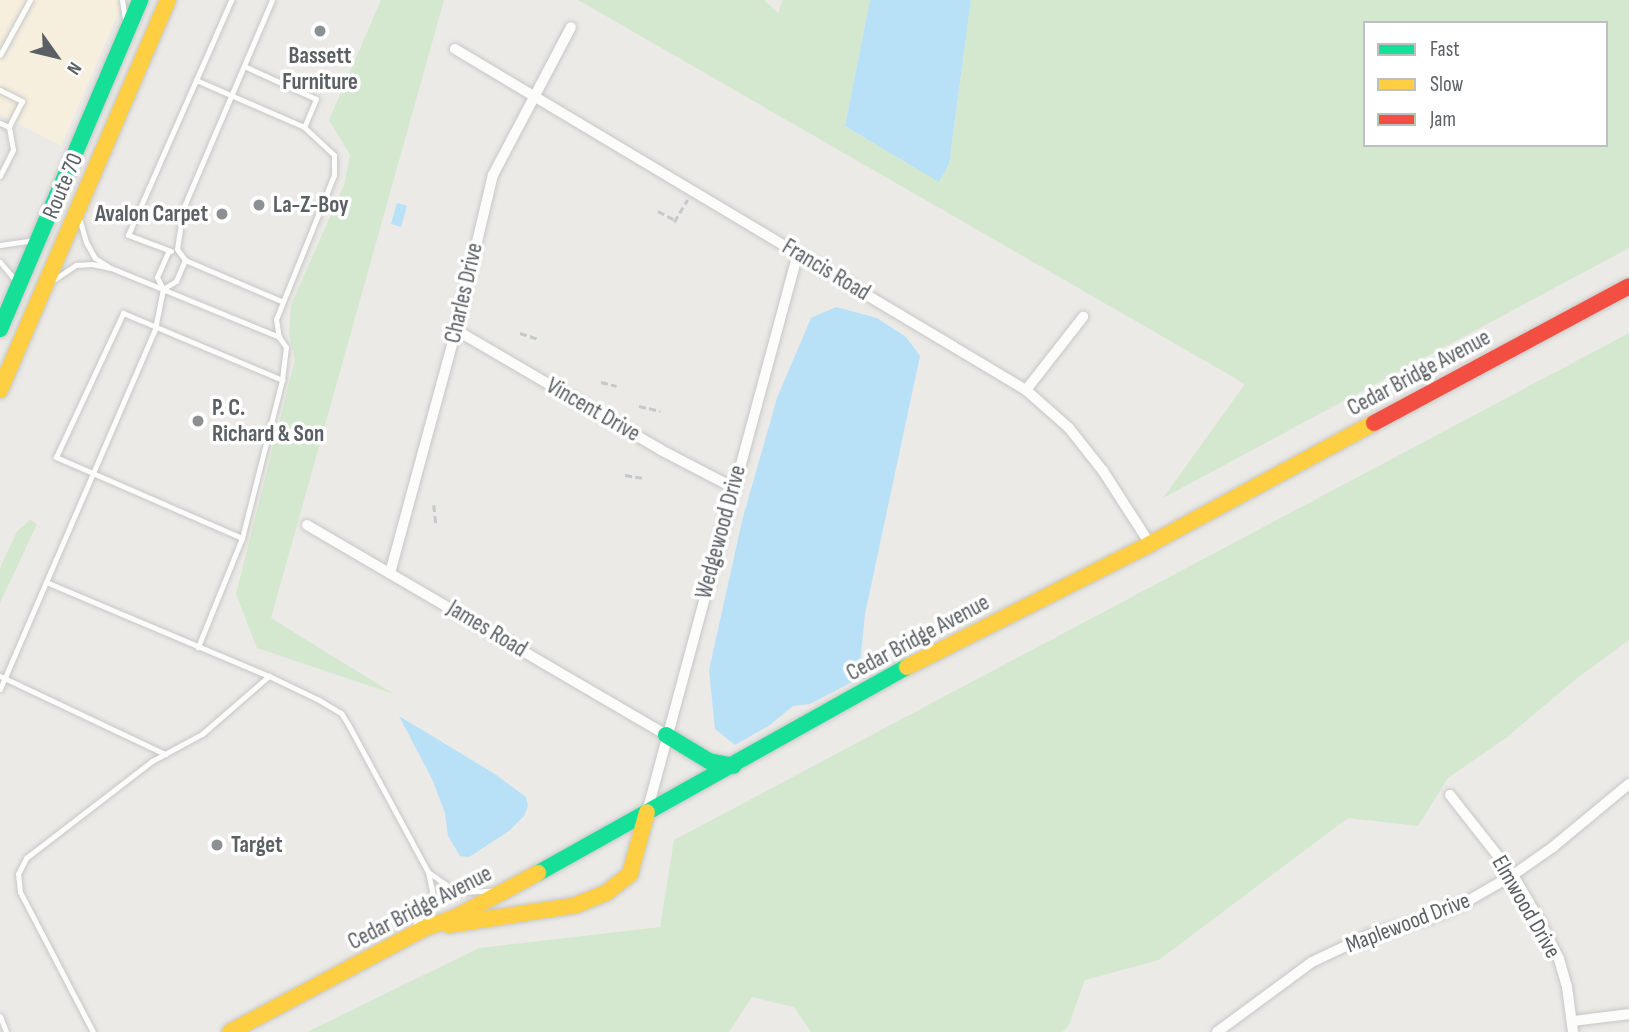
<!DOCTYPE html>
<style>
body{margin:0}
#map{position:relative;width:1629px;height:1032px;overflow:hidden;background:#ebeae6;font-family:"Sofia Sans Condensed",sans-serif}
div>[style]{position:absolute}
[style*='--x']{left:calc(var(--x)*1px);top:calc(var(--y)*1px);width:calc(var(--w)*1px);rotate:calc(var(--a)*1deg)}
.commercial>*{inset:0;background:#f6efde}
.green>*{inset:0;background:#d4e8d0}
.water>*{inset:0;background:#b8e1f8}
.path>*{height:2.5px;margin-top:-1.25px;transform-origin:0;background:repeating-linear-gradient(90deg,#c5cac7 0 7px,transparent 0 10.5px)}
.roads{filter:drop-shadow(0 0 2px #c7c7c6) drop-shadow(0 0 2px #c7c7c6)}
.lane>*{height:5px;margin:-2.5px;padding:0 2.5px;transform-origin:2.5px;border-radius:2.5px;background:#fcfcfb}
.street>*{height:10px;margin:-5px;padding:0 5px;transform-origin:5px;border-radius:5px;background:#fcfcfb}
.fast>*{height:16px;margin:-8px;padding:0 8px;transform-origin:8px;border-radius:8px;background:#16e098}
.slow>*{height:16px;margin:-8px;padding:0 8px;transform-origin:8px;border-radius:8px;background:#ffcf43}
.jam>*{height:16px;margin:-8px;padding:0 8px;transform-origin:8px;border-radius:8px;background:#f24e42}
.dots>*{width:19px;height:19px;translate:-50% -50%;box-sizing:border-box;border:4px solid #fff;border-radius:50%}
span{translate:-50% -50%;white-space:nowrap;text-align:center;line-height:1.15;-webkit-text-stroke:7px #fff;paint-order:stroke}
.poi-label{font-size:23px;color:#5b6064;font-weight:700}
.left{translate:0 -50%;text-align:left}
.right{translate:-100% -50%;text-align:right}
.street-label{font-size:23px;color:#5b6064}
.legend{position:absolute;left:1363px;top:21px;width:245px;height:126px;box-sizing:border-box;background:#fff;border:2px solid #bdbfc1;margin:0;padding:9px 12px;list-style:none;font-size:21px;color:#5b6064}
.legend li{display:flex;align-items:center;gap:14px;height:35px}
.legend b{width:35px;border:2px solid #bdbfc1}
.north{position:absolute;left:21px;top:21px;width:70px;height:70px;-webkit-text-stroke:5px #fff;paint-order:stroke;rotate:124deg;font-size:19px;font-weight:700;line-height:28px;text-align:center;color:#5b6064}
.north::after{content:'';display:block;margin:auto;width:24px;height:32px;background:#5b6064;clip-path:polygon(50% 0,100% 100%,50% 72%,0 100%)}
</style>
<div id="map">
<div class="commercial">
<div style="clip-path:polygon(0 0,124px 0,61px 146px,0 114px)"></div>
</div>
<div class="green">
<div style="clip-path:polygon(381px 0,444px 0,271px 618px,394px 694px,257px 648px,236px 594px,295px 360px,289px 333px,291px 305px,344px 185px,350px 155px,329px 120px)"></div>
<div style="clip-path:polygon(evenodd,578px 0,764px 0,778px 13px,783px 0,870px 0,845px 126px,939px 181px,949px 164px,971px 0,1629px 0,1629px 248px,1163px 498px,1245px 384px,578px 0,1365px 23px,1606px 23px,1606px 145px,1365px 145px,1365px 23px)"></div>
<div style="clip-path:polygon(1629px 333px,1629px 640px,1576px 679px,1506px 738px,1448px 778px,1418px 826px,1348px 818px,1159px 960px,1085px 980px,1068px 1027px,1062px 1032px,811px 1032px,794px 1007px,752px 997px,729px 1032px,307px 1032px,479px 948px,660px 927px,674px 840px)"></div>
<div style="clip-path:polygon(30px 520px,37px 524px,0 603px,0 568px,17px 531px)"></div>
</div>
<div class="water">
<div style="clip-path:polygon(870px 0,971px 0,949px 164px,939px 182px,845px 126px)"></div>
<div style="clip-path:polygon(397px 203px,407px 206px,401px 227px,391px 224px)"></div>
<div style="clip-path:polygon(836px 307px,877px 318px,906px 337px,920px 356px,865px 614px,860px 664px,852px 682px,810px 704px,793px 706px,770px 725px,735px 745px,715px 729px,709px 670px,742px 521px,777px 398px,811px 318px)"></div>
<div style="clip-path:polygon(399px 716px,495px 774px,526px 797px,528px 806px,524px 816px,509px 831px,469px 857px,460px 856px,448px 836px,445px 813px,432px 779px)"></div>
</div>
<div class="path">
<div style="--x:658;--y:211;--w:19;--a:28"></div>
<div style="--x:674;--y:222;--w:26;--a:-59"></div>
<div style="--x:520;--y:333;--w:19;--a:18"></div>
<div style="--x:601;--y:382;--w:16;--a:14"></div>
<div style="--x:639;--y:406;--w:22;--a:13"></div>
<div style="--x:625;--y:475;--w:20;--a:9"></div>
<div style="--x:434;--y:505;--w:19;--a:84"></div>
</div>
<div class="roads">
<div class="lane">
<div style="--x:122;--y:0;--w:18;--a:81"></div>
<div style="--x:272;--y:0;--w:227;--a:113.1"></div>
<div style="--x:183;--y:209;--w:40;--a:98.5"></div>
<div style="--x:177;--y:249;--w:14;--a:54"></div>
<div style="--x:185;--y:260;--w:104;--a:23.1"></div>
<div style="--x:0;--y:55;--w:63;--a:-61.4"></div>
<div style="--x:244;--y:66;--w:79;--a:24.6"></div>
<div style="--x:316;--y:99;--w:30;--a:113"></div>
<div style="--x:196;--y:80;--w:118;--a:23.5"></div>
<div style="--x:304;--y:127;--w:41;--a:43"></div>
<div style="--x:334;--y:155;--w:20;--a:90"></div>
<div style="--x:334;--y:175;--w:155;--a:111.9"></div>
<div style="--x:276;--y:319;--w:18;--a:81"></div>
<div style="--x:0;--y:90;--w:25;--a:27"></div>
<div style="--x:22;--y:101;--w:29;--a:117"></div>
<div style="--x:0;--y:123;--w:10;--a:24"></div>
<div style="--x:9;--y:127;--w:23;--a:80"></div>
<div style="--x:13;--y:150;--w:29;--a:117"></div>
<div style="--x:80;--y:221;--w:22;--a:74"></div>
<div style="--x:86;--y:242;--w:18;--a:61"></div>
<div style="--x:95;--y:258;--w:17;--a:33"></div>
<div style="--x:0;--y:245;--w:30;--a:-8"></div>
<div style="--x:171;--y:251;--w:46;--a:-159.6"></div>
<div style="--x:128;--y:235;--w:257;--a:-66.3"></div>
<div style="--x:0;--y:262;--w:25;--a:50"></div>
<div style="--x:55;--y:279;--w:25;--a:-34"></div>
<div style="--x:76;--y:265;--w:16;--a:-4"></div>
<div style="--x:92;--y:264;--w:19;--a:12"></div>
<div style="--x:111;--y:268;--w:182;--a:22.3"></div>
<div style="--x:279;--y:337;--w:12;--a:55"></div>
<div style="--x:286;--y:347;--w:33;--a:97"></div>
<div style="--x:282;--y:380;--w:163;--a:104.2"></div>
<div style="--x:242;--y:538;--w:118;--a:112"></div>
<div style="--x:163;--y:289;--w:15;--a:-32"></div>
<div style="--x:176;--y:281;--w:23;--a:-67"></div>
<div style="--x:242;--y:538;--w:203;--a:-156.5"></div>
<div style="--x:56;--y:457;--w:159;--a:-65"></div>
<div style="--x:123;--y:313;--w:173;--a:22.8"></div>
<div style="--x:46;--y:582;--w:242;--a:22.9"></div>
<div style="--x:0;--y:676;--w:183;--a:25.3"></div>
<div style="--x:0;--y:689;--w:392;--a:-66.7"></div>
<div style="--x:155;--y:329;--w:41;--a:-78.7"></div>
<div style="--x:163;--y:289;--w:13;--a:-117"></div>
<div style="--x:157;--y:277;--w:27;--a:-66"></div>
<div style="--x:428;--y:872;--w:35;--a:35"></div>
<div style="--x:457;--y:892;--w:35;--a:-2"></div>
<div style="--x:0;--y:1016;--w:17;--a:69"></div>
<div style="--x:93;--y:1032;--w:158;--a:-117.5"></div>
<div style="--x:20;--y:892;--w:18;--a:-96"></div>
<div style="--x:18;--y:874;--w:18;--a:-63"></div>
<div style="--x:26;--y:858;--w:159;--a:-37.6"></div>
<div style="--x:152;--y:761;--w:57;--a:-28.4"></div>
<div style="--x:202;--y:734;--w:89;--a:-40.9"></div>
<div style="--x:269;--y:676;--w:55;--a:25.6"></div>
<div style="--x:319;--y:700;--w:26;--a:31"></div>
<div style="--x:341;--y:713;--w:13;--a:58"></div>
<div style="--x:348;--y:724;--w:168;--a:61.6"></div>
<div style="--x:428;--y:872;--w:29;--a:78"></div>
<div style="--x:434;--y:900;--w:34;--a:127"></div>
</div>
<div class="street">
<div style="--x:455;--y:49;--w:665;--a:30.85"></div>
<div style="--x:1026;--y:390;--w:57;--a:41.5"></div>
<div style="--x:1069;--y:428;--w:55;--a:51.7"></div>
<div style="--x:1103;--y:471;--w:87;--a:57.2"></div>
<div style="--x:456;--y:330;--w:238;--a:30.3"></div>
<div style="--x:661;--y:450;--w:80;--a:27.5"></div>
<div style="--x:1026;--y:390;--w:93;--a:-52"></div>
<div style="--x:307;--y:525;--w:416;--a:30.3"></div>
<div style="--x:390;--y:573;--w:252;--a:-74.8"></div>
<div style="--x:456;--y:330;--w:159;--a:-76.6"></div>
<div style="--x:493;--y:175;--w:167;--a:-62.2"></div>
<div style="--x:1450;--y:795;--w:102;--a:51.8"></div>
<div style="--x:1513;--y:875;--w:56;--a:59.7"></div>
<div style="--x:1541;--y:923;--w:40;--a:63.4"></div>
<div style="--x:1559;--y:959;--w:29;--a:74"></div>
<div style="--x:1567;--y:987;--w:45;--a:82.4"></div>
<div style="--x:647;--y:812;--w:579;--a:-74.88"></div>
<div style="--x:1573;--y:1021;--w:56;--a:-7.1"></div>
<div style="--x:1217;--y:1032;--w:118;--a:-36.4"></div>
<div style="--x:1312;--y:962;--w:63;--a:-25.3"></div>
<div style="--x:1369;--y:935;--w:63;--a:-15.6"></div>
<div style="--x:1430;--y:918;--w:31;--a:-22"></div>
<div style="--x:1459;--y:906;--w:62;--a:-29.9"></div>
<div style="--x:1513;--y:875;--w:49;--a:-35"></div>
<div style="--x:1553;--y:847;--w:99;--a:-39.7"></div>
</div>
<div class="fast">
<div style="--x:0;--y:329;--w:358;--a:-66.9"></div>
<div style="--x:666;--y:735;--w:50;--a:31.2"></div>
<div style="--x:709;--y:761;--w:25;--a:11"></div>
<div style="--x:538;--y:873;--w:423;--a:-29.2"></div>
</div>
<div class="slow">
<div style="--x:0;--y:390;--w:425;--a:-66.7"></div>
<div style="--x:907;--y:667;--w:272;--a:-26.8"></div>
<div style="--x:1150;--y:544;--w:255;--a:-28.4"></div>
<div style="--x:449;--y:925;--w:129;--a:-8.9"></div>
<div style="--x:576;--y:905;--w:32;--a:-22"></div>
<div style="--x:606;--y:893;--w:31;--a:-38"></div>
<div style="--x:630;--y:874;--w:64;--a:-74.7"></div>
<div style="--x:230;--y:1032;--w:219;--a:-28.1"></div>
<div style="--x:423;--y:929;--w:37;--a:-20"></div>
<div style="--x:458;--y:916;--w:91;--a:-28.3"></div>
</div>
<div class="jam">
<div style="--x:1374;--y:423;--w:289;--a:-28.2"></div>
</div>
</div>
<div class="dots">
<div style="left:320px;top:31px;background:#8d9092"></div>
<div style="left:259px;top:205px;background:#8d9092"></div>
<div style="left:222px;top:214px;background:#8d9092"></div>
<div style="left:198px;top:421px;background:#8d9092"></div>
<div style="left:217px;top:845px;background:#8d9092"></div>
</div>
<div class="poi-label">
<span style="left:320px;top:69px">Bassett<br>Furniture</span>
<span class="left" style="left:273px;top:205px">La-Z-Boy</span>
<span class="right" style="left:208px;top:214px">Avalon Carpet</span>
<span class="left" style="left:212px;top:421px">P. C.<br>Richard &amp; Son</span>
<span class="left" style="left:231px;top:845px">Target</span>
</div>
<div class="street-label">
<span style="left:63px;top:186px;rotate:-67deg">Route 70</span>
<span style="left:826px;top:270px;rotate:31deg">Francis Road</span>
<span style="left:464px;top:293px;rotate:-77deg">Charles Drive</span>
<span style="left:1419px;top:373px;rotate:-28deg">Cedar Bridge Avenue</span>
<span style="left:593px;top:410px;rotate:30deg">Vincent Drive</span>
<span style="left:721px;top:532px;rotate:-75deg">Wedgewood Drive</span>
<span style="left:487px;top:629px;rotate:31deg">James Road</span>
<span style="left:918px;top:638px;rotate:-28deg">Cedar Bridge Avenue</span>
<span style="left:1526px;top:907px;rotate:60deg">Elmwood Drive</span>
<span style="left:420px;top:908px;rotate:-27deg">Cedar Bridge Avenue</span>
<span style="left:1408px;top:923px;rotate:-21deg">Maplewood Drive</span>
</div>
<ul class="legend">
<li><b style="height:9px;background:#16e098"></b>Fast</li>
<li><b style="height:9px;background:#ffcf43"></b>Slow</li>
<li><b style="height:9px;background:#f24e42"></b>Jam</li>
</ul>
<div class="north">N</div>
</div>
